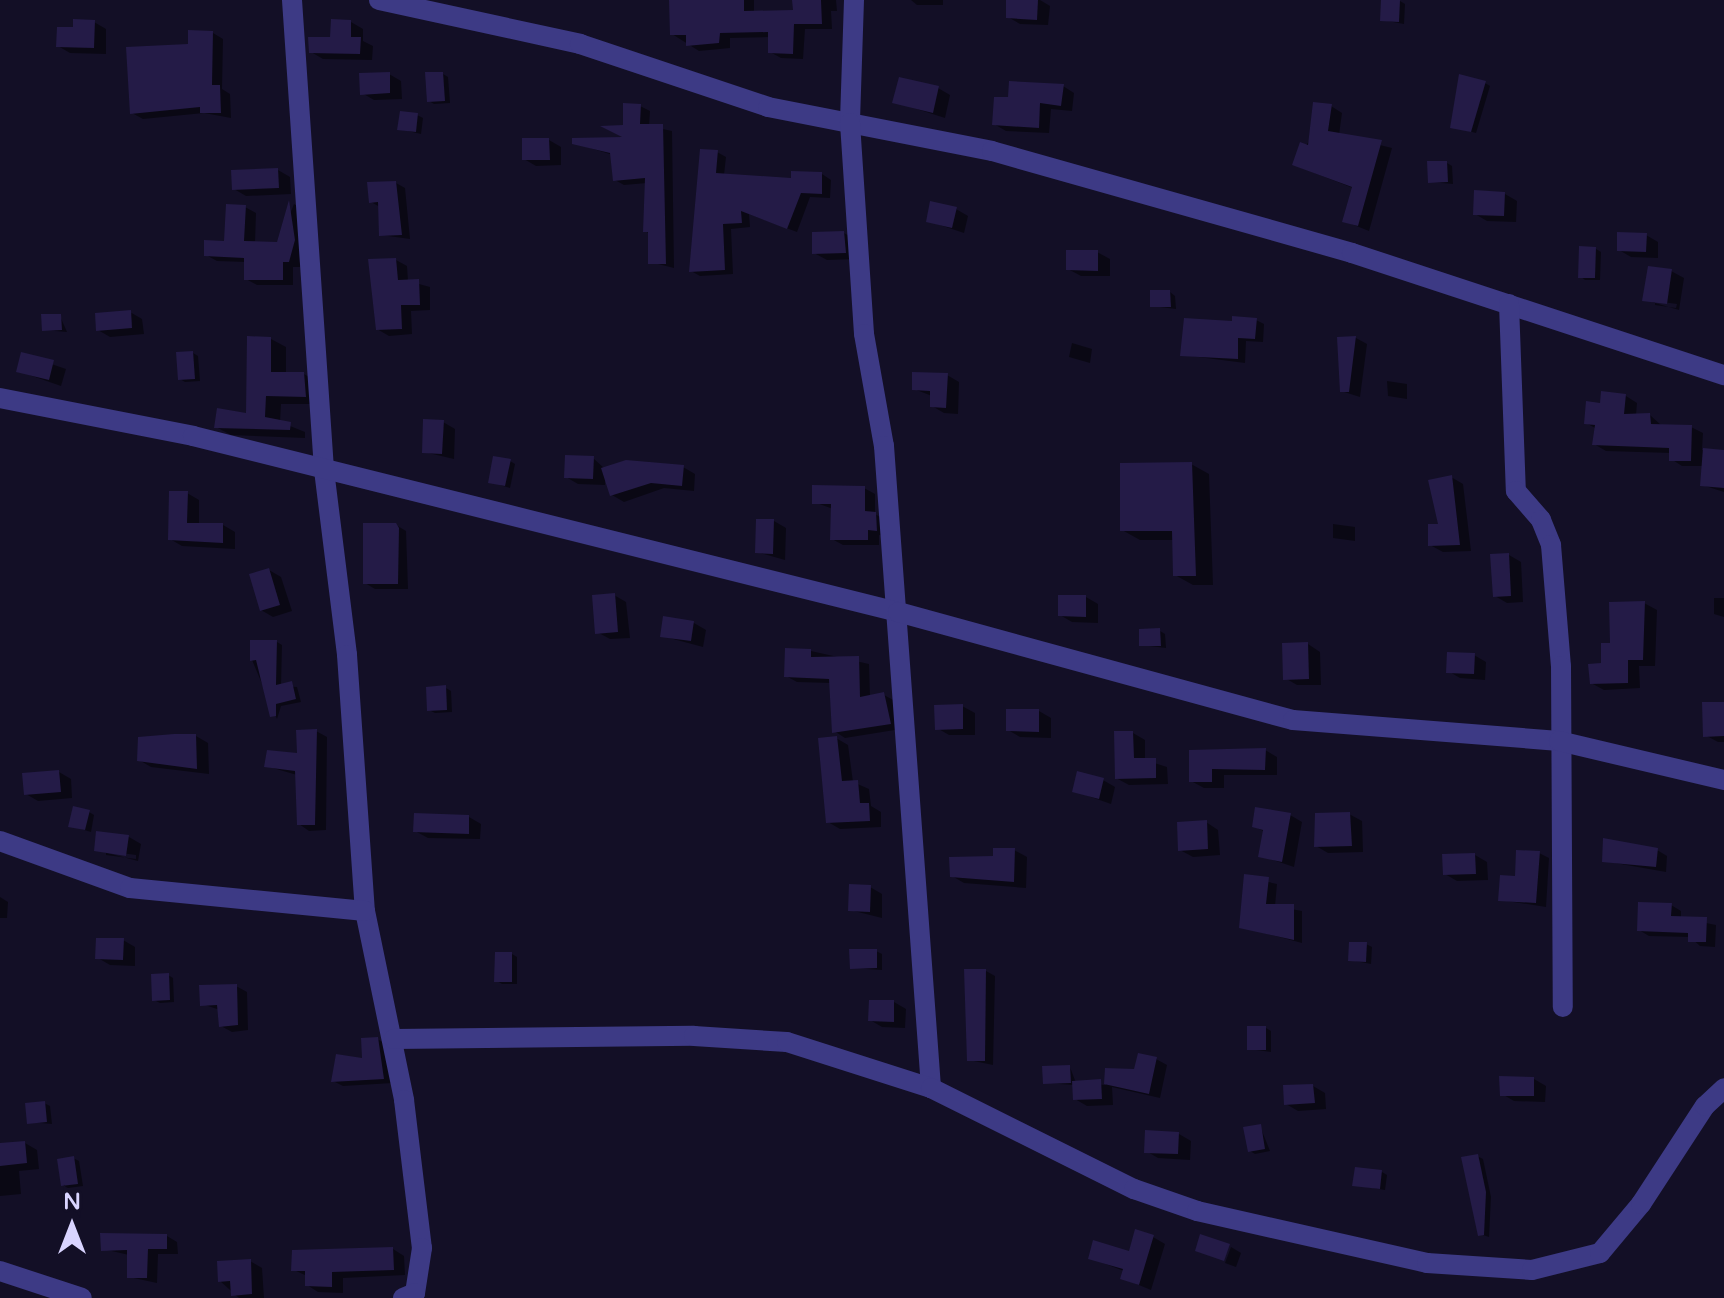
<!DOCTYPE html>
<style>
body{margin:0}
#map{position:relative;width:1724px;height:1298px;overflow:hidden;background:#130f26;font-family:"Varela Round",sans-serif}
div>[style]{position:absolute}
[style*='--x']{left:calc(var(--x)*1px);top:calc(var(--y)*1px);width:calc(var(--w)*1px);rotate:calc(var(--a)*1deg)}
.shadow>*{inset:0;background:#0007}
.building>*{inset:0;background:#241b47}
.minor>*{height:20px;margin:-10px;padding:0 10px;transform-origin:10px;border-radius:10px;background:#3d3a85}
span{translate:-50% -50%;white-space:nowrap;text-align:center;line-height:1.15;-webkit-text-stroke:6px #130f26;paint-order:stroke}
.north{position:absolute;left:32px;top:1186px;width:80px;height:80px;-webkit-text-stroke:6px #130f26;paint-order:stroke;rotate:0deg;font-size:22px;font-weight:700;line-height:32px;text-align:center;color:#d9d4ff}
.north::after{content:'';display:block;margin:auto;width:28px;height:36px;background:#d9d4ff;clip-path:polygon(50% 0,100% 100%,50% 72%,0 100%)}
</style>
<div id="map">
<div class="shadow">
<div style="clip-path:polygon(671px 0,754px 0,754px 13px,795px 12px,794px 0,836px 0,837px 11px,831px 11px,832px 29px,805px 29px,803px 59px,781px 58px,770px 52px,770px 37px,730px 38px,730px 48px,699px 51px,672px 34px)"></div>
<div style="clip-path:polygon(911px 0,943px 0,943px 5px,917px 5px)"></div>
<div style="clip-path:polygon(1008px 0,1040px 0,1050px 6px,1048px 25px,1020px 24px,1008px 17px)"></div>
<div style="clip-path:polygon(1400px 1px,1405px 4px,1404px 24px,1382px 20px)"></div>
<div style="clip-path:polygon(94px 22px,106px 29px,106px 54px,70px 53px,58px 46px,75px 29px)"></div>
<div style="clip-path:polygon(351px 22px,363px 29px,363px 41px,373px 46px,372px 60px,323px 59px,311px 52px)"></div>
<div style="clip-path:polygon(213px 33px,223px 39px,222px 89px,230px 94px,231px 118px,204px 113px,143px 119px,132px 113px,190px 46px)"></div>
<div style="clip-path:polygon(389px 74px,401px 81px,402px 99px,374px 100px,362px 93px)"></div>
<div style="clip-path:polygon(443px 74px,448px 77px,450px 103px,434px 104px,429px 101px)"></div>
<div style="clip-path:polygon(1485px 83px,1490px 86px,1476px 133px,1453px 127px)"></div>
<div style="clip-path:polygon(1063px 86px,1074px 93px,1072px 111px,1051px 109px,1049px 133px,1006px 131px,994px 124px)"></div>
<div style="clip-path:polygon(938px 88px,950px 95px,945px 118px,895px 102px)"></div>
<div style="clip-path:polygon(640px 106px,650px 111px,649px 126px,672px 131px,674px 268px,650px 262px,650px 234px,645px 231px,647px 183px,624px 185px,615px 180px,613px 155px,574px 143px,628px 139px,625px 127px)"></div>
<div style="clip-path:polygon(1331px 106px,1342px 113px,1339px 135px,1392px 148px,1369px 231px,1344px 221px,1353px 188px,1294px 165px)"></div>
<div style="clip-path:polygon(417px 115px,423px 118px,421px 134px,399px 129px)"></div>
<div style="clip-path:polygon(549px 140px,561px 147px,561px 165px,536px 166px,524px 159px)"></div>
<div style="clip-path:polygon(717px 152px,726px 157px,724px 175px,792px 180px,822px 174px,831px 180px,830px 198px,810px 197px,797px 232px,749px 214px,750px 227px,731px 229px,733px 274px,700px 276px,691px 271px)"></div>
<div style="clip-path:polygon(1447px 163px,1452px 166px,1453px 184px,1430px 182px)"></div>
<div style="clip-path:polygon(278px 170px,290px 177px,291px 194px,246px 196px,234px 189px)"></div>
<div style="clip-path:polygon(396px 183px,405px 188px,410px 239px,381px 235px,380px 207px,371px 202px)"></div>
<div style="clip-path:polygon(1505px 194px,1517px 201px,1516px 222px,1487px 221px,1475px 214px)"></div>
<div style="clip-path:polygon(294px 204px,303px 210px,306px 246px,300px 267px,293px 267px,293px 285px,257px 285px,246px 279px,246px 262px,217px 261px,206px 255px,226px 243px,245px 207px,256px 213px,255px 243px,278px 244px)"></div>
<div style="clip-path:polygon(956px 209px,968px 216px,964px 233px,928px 221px)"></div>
<div style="clip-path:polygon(844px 233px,856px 240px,857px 259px,827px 260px,814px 253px)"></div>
<div style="clip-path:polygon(1646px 235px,1658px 242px,1658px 258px,1631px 257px,1619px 250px)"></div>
<div style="clip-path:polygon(1596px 249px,1601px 252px,1600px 280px,1585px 280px,1580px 276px)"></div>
<div style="clip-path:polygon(1097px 252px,1110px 259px,1110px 276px,1081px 276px,1068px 269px)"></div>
<div style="clip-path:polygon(396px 260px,407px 266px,408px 281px,430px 287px,430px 310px,411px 311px,412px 334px,389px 336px,377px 329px)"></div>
<div style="clip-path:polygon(evenodd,1671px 271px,1684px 278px,1679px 310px,1645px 300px,1671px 271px,1655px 301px,1677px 304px,1676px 308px,1655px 305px,1655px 301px)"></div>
<div style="clip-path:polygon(1170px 292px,1175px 296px,1176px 309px,1152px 306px)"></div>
<div style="clip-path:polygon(130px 312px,142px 319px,144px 334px,110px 337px,98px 330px)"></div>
<div style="clip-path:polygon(60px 316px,67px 332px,44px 330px)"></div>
<div style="clip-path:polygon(1256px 320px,1264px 324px,1263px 342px,1246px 341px,1245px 363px,1183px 355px,1234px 324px)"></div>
<div style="clip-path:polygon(1356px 338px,1367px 344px,1360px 397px,1341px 391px,1339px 339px)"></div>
<div style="clip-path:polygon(271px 339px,286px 347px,286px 374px,304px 374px,319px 383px,320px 404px,281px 404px,280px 422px,305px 432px,305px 438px,231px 435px,216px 427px,248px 416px)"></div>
<div style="clip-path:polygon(1072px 343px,1092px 349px,1090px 363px,1069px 357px)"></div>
<div style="clip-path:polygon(193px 353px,198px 356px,200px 381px,185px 382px,180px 379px)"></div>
<div style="clip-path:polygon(22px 354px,66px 369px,61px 386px,18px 371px)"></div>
<div style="clip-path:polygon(947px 375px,959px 382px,958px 414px,944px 413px,932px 406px,932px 396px,914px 389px)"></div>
<div style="clip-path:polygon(1387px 381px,1407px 384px,1407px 399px,1388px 396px)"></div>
<div style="clip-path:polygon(1626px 396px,1637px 403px,1636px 415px,1650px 415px,1662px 426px,1691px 427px,1703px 433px,1702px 450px,1724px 453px,1724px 492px,1702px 485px,1704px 466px,1682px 466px,1671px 459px,1671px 453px,1606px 451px,1594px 444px,1597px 429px,1586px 423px,1602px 405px)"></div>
<div style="clip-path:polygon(443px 422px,455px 429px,454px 459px,424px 452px)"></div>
<div style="clip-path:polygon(593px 458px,605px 469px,683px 467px,695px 474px,694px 491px,664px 488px,624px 502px,612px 495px,605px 476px,605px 485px,578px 484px,566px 477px)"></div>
<div style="clip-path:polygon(510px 461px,515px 464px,510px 488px,490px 482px)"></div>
<div style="clip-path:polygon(1191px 464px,1209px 474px,1213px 585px,1193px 585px,1175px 575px,1174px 540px,1140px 540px,1122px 530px)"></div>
<div style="clip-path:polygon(1451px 477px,1463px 484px,1471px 551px,1443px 552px,1430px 545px,1441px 526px)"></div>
<div style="clip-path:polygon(864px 488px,875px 494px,875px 514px,887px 521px,888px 536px,879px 535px,879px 545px,843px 545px,832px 539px,833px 509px,814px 502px)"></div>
<div style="clip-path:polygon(187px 493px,199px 500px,199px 525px,223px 525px,235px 532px,235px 549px,182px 546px,170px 539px)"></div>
<div style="clip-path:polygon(774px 521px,786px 528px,785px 560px,757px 552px)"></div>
<div style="clip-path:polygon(1333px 524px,1355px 527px,1355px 541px,1333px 538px)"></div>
<div style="clip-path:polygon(396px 525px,406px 531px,408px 589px,375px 589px,365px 583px)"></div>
<div style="clip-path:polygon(1509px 555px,1521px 562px,1523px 602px,1507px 603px,1495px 596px)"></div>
<div style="clip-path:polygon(269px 570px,281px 577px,292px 611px,273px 617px,261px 610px)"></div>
<div style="clip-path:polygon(614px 595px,626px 602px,630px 638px,610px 639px,597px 632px)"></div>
<div style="clip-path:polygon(1086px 597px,1098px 604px,1098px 623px,1072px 622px,1060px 615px)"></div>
<div style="clip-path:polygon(1714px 598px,1724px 598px,1724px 617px,1714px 614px)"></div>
<div style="clip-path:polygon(1644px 603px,1657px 610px,1655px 666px,1639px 666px,1640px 688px,1604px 690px,1591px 683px,1612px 645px)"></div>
<div style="clip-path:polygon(694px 623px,706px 630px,703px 647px,662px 636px)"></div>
<div style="clip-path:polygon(1160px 631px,1165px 634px,1166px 648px,1141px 645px)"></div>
<div style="clip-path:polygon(277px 642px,282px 645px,281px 686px,297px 687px,301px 702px,281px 706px,277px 719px,252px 660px)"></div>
<div style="clip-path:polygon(1308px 644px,1320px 652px,1321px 685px,1297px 685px,1285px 678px)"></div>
<div style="clip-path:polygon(811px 651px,869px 664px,870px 697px,884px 695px,895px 701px,901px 729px,845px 738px,834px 731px,831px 683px,797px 682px,786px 676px)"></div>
<div style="clip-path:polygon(1474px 655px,1486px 662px,1485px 680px,1460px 678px,1448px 671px)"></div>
<div style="clip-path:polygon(446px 688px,451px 691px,452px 712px,435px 713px,429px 710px)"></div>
<div style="clip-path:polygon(1724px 704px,1724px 742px,1718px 742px,1705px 735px)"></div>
<div style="clip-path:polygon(962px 706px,975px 713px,975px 735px,949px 735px,937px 728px)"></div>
<div style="clip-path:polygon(1039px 711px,1051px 718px,1051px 738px,1020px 737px,1008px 730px)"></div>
<div style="clip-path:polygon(316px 731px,327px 737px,326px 830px,309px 831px,299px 824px,297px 775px,266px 766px,299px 756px)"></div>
<div style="clip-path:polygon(1133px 733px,1145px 740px,1145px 760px,1167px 767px,1168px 784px,1129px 785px,1116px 778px)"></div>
<div style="clip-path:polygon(196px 736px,208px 743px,209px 774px,151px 767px,139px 760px)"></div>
<div style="clip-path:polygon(836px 738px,848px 745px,853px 782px,869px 789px,871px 806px,881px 812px,881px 827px,840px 829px,828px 822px)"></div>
<div style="clip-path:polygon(1265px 750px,1277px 757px,1277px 775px,1224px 775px,1224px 788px,1204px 788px,1191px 781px,1191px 752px)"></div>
<div style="clip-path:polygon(59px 772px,71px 779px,72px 798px,38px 801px,26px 794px)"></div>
<div style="clip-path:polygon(1103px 780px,1115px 787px,1111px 804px,1074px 791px)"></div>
<div style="clip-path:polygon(89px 812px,94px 815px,91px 832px,71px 826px)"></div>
<div style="clip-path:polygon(1349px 814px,1362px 821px,1363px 852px,1328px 853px,1316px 846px)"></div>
<div style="clip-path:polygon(1290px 815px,1302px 822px,1294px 867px,1261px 856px,1265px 832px,1254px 826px)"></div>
<div style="clip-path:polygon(469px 817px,481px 824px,480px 839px,428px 838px,415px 831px)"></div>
<div style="clip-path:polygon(1206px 822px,1218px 830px,1220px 855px,1193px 857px,1180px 850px)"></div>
<div style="clip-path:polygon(evenodd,129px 837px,141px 844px,138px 861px,96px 850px,129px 837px,106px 851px,136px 855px,136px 859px,106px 855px,106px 851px)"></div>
<div style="clip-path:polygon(1014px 850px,1027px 857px,1026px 888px,964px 883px,952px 876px)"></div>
<div style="clip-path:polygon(1657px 850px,1667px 856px,1666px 872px,1604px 861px)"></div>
<div style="clip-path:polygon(1539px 853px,1549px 858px,1546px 907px,1501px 900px)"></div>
<div style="clip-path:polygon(1475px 855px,1487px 862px,1488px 880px,1457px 881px,1445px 874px)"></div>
<div style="clip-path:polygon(1246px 877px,1277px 884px,1275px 906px,1302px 911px,1302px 943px,1241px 927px)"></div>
<div style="clip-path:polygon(870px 887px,882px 894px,882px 918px,850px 910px)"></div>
<div style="clip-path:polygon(0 897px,8px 902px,7px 918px,0 918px)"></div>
<div style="clip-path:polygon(1671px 905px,1681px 911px,1681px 918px,1716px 925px,1715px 947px,1700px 946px,1690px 937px,1649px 936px,1639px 930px)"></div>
<div style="clip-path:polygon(123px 940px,135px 947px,135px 966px,110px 965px,98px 958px)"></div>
<div style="clip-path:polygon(1366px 944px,1372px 947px,1371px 964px,1350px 960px)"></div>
<div style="clip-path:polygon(876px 951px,882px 954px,882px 970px,852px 968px)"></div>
<div style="clip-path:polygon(512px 954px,517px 957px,517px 984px,502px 984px,497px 981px)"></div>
<div style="clip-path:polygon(986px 971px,995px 976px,993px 1065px,969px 1060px)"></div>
<div style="clip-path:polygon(168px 975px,173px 978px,174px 1002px,160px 1003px,154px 1000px)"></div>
<div style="clip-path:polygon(236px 986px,247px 992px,248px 1030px,232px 1032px,221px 1026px,220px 1010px,202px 1004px)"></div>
<div style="clip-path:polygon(894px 1002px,906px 1009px,905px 1028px,882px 1027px,870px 1020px)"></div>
<div style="clip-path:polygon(1266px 1028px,1271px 1031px,1271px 1052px,1249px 1049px)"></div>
<div style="clip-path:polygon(377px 1039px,387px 1044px,393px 1083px,343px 1086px,333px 1081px,365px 1060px)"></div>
<div style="clip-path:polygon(1156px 1059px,1167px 1065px,1160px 1098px,1112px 1087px,1113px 1105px,1087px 1106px,1075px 1099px,1074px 1085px,1045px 1083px,1070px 1067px,1076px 1083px,1106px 1085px,1107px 1070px,1136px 1071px)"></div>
<div style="clip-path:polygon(1534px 1079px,1546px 1086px,1545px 1102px,1514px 1101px,1502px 1094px)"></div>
<div style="clip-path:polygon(1313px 1086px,1325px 1093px,1326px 1109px,1298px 1111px,1286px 1104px)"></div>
<div style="clip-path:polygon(44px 1103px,50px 1106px,52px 1124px,29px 1122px)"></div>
<div style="clip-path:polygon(1260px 1126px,1270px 1151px,1255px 1154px,1250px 1151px)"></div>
<div style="clip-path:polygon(1179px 1134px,1191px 1141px,1190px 1160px,1158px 1158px,1146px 1151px)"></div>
<div style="clip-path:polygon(25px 1143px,37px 1150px,39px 1169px,19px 1171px,21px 1194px,0 1196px,0 1146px)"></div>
<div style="clip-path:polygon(1477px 1156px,1483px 1159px,1491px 1197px,1489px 1237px,1480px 1234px)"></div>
<div style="clip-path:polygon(73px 1158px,79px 1161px,83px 1186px,68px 1188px,62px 1185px)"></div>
<div style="clip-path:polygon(1382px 1172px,1387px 1175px,1385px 1190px,1355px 1185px)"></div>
<div style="clip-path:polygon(167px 1236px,177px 1242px,178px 1254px,158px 1254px,157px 1283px,129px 1277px,129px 1255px,103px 1249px)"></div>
<div style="clip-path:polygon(1153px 1237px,1165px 1244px,1151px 1290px,1122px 1278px,1124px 1271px,1090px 1258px,1130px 1253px)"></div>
<div style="clip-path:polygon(1231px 1247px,1241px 1253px,1236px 1267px,1225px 1263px)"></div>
<div style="clip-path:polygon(393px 1249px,404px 1256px,405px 1275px,343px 1278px,343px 1293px,318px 1292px,307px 1285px,307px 1276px,294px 1270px)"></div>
<div style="clip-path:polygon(250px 1261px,262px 1268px,264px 1298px,239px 1298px,220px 1281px)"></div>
</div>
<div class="building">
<div style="clip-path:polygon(669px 0,744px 0,744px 11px,793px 10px,792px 0,821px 0,822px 24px,794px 24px,793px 54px,768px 53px,768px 32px,720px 33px,719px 43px,686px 46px,686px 35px,670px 35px)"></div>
<div style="clip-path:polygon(1006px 0,1038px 0,1037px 20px,1006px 18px)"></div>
<div style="clip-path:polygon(1381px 0,1400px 0,1399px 22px,1380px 21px)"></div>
<div style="clip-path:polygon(73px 19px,95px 20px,94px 48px,56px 47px,57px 27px,73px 27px)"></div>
<div style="clip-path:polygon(331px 19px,351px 20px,351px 37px,361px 37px,360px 54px,309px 53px,308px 37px,330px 37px)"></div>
<div style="clip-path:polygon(188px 30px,213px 31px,212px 85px,220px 85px,221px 113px,200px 113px,200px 107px,130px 114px,126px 47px,188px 44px)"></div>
<div style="clip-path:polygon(390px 72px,390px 93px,360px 95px,359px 73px)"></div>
<div style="clip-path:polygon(425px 72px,443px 72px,445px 101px,427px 102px)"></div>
<div style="clip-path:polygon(1459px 74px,1486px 81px,1471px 132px,1450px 128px)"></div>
<div style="clip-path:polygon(899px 77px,939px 86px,933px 113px,892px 103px)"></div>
<div style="clip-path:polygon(1009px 81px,1064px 84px,1061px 106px,1040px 103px,1039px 128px,992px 125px,994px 97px,1008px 97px)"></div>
<div style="clip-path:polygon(1313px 102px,1332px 104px,1328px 131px,1382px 140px,1358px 226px,1342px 222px,1352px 187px,1292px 165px,1300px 142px,1308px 145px)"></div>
<div style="clip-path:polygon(623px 103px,641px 104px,640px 124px,663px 124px,666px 264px,648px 264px,648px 232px,643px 232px,645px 178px,613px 181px,610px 153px,572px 144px,572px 138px,622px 137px,600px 126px,623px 125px)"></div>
<div style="clip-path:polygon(400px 111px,418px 113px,416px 132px,397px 130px)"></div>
<div style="clip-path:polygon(522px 138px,549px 138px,550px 160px,522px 160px)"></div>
<div style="clip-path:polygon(700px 149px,718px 150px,716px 173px,791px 178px,791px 171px,822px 172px,822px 194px,801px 193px,787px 229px,741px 211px,742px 223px,723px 224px,725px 270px,689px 272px)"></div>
<div style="clip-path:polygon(1427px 161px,1447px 161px,1448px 182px,1428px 183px)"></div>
<div style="clip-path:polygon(278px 168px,279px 188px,232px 190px,231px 170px)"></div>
<div style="clip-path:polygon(396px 181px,402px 235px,379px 236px,378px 202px,369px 203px,367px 182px)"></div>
<div style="clip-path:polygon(1474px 190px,1505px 192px,1504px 216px,1473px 215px)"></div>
<div style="clip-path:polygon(289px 200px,295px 240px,289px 262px,283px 262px,283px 280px,244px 280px,244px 258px,204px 256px,204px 240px,224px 241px,226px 204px,246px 205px,244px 241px,277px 242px)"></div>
<div style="clip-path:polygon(930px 201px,957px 207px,952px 228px,926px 222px)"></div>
<div style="clip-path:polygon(844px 231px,846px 253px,812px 254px,812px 232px)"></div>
<div style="clip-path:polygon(1617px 232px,1647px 233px,1646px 252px,1617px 251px)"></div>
<div style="clip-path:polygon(1579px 246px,1596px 247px,1595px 278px,1578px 278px)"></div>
<div style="clip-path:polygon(1066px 250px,1098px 250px,1098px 271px,1066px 270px)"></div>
<div style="clip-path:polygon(396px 258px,398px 280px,419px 279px,420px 305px,401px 305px,402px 329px,376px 330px,368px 259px)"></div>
<div style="clip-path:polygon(1648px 266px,1672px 269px,1667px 304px,1642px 301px)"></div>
<div style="clip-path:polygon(1150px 290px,1170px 290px,1171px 307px,1150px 307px)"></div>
<div style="clip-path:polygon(131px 310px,132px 328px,96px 331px,95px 313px)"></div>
<div style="clip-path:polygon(41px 314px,61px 314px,62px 330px,42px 331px)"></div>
<div style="clip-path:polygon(1232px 316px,1257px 318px,1255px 339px,1238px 338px,1238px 359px,1180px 356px,1184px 318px,1232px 321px)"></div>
<div style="clip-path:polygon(247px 336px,271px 337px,271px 372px,304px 372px,306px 397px,266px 396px,265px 417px,291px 422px,290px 430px,214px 428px,217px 408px,246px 413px)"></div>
<div style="clip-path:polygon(1356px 336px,1349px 392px,1340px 392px,1337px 337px)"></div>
<div style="clip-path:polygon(193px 351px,195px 379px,178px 380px,176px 352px)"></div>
<div style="clip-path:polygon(21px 352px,54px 360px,49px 380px,16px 372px)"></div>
<div style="clip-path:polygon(912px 372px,948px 373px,946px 408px,930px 407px,930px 391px,912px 390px)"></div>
<div style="clip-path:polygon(1601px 391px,1626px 394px,1624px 414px,1650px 413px,1651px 424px,1692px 425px,1691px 461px,1669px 461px,1669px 448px,1592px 445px,1595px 425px,1584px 424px,1586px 401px,1600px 403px)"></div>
<div style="clip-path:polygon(423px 419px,444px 420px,442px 454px,422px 453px)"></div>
<div style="clip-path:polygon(1703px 448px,1724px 450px,1724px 488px,1700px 486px)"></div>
<div style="clip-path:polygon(565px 455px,594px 456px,593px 479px,564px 478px)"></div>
<div style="clip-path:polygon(493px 456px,511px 459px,505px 486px,488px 483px)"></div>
<div style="clip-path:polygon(626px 460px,684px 465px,682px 486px,651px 483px,610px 496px,601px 468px)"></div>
<div style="clip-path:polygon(1192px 462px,1196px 576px,1173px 576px,1172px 531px,1120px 531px,1120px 463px)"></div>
<div style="clip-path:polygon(1452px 475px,1460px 545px,1428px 546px,1428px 524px,1438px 524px,1428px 480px)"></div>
<div style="clip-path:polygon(812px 485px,865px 486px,865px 511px,876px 512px,877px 531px,868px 530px,868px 540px,830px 540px,831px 504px,812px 504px)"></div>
<div style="clip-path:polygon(169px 491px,188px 491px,187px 523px,223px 523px,223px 543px,168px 540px)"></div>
<div style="clip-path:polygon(756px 519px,774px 519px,773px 554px,755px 553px)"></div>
<div style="clip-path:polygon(363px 523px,396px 523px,399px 528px,398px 584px,363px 584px)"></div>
<div style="clip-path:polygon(1509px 553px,1511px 596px,1493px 597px,1490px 554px)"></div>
<div style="clip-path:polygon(269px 568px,280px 605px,260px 611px,249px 574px)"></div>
<div style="clip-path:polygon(615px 593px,618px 632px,595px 634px,592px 595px)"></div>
<div style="clip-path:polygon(1058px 595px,1086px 595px,1086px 617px,1058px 616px)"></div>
<div style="clip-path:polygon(1645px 601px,1643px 660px,1628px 660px,1628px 683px,1590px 684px,1588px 664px,1601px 663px,1601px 643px,1610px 643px,1609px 602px)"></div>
<div style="clip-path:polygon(663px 616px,694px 621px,691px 641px,660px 637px)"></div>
<div style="clip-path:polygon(1160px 628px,1161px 646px,1139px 646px,1139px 629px)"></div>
<div style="clip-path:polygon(250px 640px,277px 640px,276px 685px,292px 681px,296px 699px,276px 704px,276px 716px,270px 717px,256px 660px,250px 661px)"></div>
<div style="clip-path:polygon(1308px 642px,1309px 679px,1283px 680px,1282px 643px)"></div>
<div style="clip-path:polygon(785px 648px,811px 649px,811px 657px,859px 656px,860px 697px,884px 692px,891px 724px,832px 733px,829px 679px,784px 677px)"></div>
<div style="clip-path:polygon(1447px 652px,1475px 653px,1474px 674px,1446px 673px)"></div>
<div style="clip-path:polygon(446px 685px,447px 710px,427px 711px,426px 687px)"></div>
<div style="clip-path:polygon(1702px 702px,1724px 702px,1724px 736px,1703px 737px)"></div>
<div style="clip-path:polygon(963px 704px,963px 729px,935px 730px,934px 705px)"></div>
<div style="clip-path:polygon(1006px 709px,1039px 709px,1039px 732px,1006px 731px)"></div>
<div style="clip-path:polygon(317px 729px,315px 825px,297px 825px,295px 771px,264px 767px,267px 750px,297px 753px,296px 730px)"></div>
<div style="clip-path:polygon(1114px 731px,1133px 731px,1134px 758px,1156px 758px,1156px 778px,1115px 779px)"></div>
<div style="clip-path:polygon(174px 734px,196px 734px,197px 769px,137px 761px,138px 737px)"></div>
<div style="clip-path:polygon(837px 736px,842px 781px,858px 780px,860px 803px,869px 803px,870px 821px,826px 823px,818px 738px)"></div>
<div style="clip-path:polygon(1266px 748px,1265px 770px,1212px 769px,1212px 782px,1189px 782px,1189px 750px)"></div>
<div style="clip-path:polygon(59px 770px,61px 792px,24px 795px,22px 773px)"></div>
<div style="clip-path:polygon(1077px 771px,1104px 778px,1099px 799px,1072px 792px)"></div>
<div style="clip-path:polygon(73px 806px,90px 810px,85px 830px,68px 827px)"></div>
<div style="clip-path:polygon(1255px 807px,1291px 813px,1282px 862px,1258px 857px,1263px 830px,1252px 827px)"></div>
<div style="clip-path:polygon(1350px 812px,1352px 846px,1314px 847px,1315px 813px)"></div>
<div style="clip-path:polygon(414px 813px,469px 815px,469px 834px,413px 832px)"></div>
<div style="clip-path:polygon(1207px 820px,1208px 849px,1178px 851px,1177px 822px)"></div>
<div style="clip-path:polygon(96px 831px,129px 835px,126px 856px,94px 851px)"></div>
<div style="clip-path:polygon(1603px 838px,1658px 848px,1656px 867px,1602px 862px)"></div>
<div style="clip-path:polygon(993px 848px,1015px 848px,1014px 882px,950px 877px,949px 857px,993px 856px)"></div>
<div style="clip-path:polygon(1516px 850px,1540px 851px,1536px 903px,1498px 901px,1500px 875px,1515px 876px)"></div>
<div style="clip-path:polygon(1475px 853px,1476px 874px,1443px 875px,1442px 854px)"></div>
<div style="clip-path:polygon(1244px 874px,1269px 877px,1266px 904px,1294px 904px,1294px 940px,1239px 928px)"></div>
<div style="clip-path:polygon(849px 884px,871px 885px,870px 912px,848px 911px)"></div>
<div style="clip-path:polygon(1638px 902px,1672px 903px,1671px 916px,1707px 917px,1706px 942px,1688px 942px,1688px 933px,1637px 931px)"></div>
<div style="clip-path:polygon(96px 938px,124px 938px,123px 960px,95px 959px)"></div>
<div style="clip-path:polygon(1349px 942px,1367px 942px,1366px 962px,1348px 961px)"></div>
<div style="clip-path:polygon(849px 949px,877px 949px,877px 968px,850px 969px)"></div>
<div style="clip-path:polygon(495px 952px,512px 952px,512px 982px,494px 982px)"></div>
<div style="clip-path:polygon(964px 969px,986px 969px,985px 1061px,967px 1061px)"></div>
<div style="clip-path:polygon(169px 973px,170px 1000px,152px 1001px,151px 974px)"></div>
<div style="clip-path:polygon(237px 984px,238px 1025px,219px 1027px,217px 1005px,200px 1006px,199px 985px)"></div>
<div style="clip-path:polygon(869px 1000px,894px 1000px,894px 1022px,868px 1021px)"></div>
<div style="clip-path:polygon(1247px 1026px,1266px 1026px,1266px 1050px,1247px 1050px)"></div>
<div style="clip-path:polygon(378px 1037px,384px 1079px,331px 1082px,336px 1054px,362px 1058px,361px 1038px)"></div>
<div style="clip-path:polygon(1138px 1053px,1157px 1057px,1149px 1094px,1104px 1084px,1105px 1068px,1134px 1069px)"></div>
<div style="clip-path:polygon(1070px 1065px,1071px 1083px,1043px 1084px,1042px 1066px)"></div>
<div style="clip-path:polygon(1499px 1076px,1534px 1077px,1534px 1096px,1500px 1096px)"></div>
<div style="clip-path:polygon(1101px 1079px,1102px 1099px,1073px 1100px,1072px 1081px)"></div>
<div style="clip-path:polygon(1313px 1084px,1315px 1103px,1284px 1105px,1283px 1085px)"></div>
<div style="clip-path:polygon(45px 1101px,47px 1122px,27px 1124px,25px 1103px)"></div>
<div style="clip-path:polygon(1261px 1124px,1265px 1149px,1248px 1152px,1243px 1127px)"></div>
<div style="clip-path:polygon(1145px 1130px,1179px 1132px,1178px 1154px,1144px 1153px)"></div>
<div style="clip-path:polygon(25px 1141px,27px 1163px,0 1166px,0 1143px)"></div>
<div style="clip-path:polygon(1478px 1154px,1486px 1192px,1484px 1235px,1478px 1236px,1461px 1157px)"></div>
<div style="clip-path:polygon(74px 1156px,78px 1184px,61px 1186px,57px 1159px)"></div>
<div style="clip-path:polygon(1355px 1167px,1382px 1170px,1380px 1189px,1352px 1186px)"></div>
<div style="clip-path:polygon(1135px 1229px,1154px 1235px,1139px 1285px,1120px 1279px,1123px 1269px,1088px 1259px,1093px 1240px,1129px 1251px)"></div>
<div style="clip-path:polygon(100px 1233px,167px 1234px,167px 1249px,148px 1249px,147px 1278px,127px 1278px,127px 1250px,101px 1251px)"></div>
<div style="clip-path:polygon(1200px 1234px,1230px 1244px,1224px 1261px,1195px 1251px)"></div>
<div style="clip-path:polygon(393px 1247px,394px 1270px,332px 1272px,332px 1287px,305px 1286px,305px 1271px,291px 1271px,292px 1250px)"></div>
<div style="clip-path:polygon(251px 1259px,252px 1294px,231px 1296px,230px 1281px,218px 1282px,217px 1261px)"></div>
</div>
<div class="minor">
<div style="--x:292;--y:0;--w:471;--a:86.1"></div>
<div style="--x:324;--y:470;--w:186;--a:82.9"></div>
<div style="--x:347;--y:655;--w:257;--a:86"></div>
<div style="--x:365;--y:911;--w:193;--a:78.3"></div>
<div style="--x:404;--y:1100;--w:149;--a:83.1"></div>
<div style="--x:422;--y:1248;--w:46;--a:98.8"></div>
<div style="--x:415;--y:1293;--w:13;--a:157"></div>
<div style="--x:379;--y:0;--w:206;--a:12.3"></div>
<div style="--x:580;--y:44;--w:198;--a:18.5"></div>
<div style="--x:768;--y:107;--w:228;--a:11.1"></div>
<div style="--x:992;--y:151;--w:374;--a:15.8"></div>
<div style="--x:1352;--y:253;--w:391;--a:18.2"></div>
<div style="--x:854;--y:0;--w:123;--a:91.9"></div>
<div style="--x:850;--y:123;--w:211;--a:86.2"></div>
<div style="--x:864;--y:334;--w:114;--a:79.9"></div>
<div style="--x:884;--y:446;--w:644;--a:85.81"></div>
<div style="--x:1509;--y:304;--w:187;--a:87.9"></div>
<div style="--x:1516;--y:491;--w:38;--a:49"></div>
<div style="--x:1541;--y:520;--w:27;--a:68"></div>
<div style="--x:1551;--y:545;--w:121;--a:85.3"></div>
<div style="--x:1561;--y:666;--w:341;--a:89.7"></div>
<div style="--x:0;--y:398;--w:197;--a:11.1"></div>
<div style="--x:193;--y:436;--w:727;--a:14.02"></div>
<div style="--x:898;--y:612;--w:409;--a:15.3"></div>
<div style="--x:1293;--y:720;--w:267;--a:4.5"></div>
<div style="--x:1559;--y:741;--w:170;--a:13.3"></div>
<div style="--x:0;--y:841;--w:138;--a:19.9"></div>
<div style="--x:130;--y:888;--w:236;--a:5.6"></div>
<div style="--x:394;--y:1039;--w:300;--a:-0.6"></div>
<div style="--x:694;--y:1036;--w:93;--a:3.7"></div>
<div style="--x:787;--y:1042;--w:151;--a:17.7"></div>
<div style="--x:931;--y:1088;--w:227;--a:26.5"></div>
<div style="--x:1134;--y:1189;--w:67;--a:19.2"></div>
<div style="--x:1197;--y:1211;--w:236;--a:12.7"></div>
<div style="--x:1427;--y:1263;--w:105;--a:3.8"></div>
<div style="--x:1532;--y:1270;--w:70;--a:-14"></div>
<div style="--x:1600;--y:1253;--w:64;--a:-50.1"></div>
<div style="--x:1641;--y:1204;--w:117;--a:-56.9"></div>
<div style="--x:1705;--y:1106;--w:26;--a:-43"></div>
<div style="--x:0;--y:1271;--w:86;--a:18.2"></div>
</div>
<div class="north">N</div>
</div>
